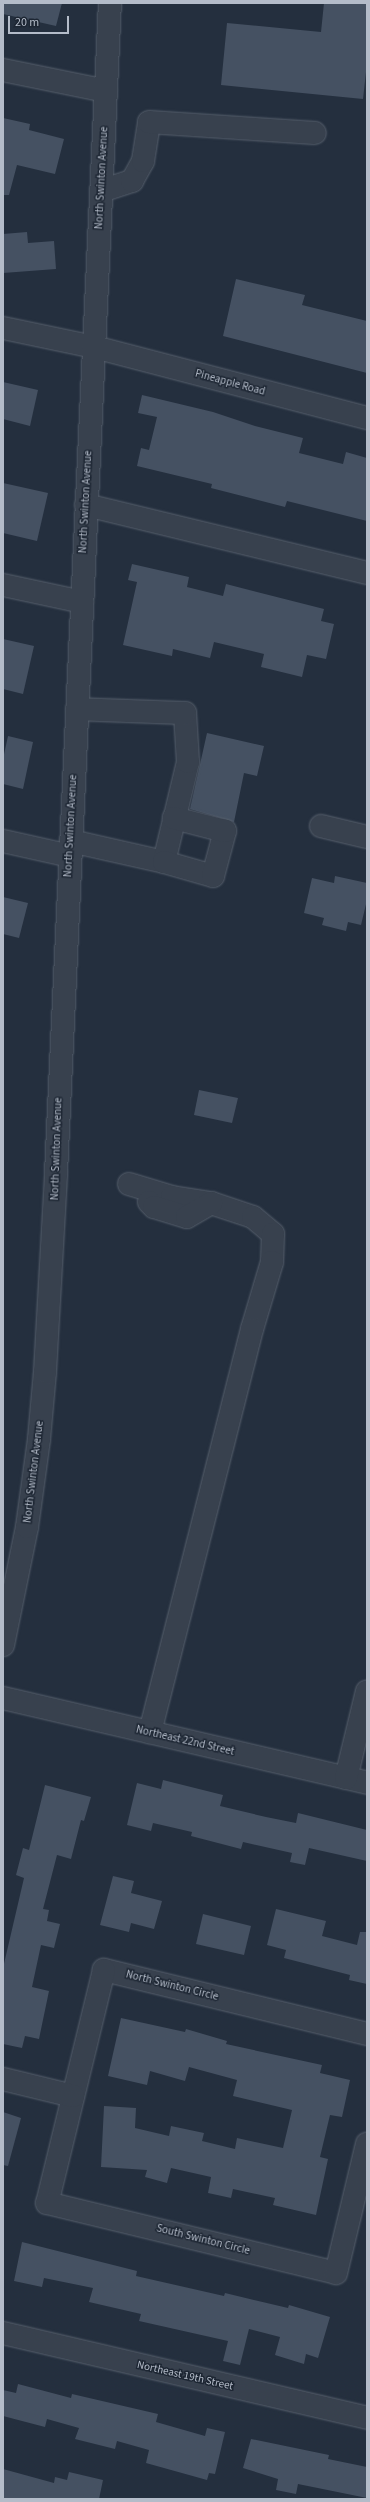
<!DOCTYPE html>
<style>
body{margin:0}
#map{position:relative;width:370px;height:2502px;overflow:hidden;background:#242f3e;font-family:"Source Sans 3",sans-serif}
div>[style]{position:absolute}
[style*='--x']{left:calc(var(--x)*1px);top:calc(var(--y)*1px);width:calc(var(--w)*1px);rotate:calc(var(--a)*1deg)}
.building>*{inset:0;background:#455162}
.roads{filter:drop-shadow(0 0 1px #565f6c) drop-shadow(0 0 1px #565f6c)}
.minor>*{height:22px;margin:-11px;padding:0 11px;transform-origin:11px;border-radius:11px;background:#38414e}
span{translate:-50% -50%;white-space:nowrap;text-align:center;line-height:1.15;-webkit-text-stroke:3px #1d2633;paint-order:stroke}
.street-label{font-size:11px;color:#b4bcc9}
.frame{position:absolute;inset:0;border:4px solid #b4bcc9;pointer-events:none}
.scale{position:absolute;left:8px;top:16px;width:61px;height:18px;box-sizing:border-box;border:2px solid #b4bcc9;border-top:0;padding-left:5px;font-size:12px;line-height:14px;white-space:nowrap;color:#b4bcc9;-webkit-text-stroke:3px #1d2633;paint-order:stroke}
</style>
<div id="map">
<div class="building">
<div style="clip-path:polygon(3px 3px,62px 3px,56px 26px,3px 14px)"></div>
<div style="clip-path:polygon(324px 3px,367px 3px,367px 63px,363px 99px,221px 85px,227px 23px,321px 32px)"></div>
<div style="clip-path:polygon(3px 118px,30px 124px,29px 130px,64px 139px,55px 174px,17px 165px,9px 195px,3px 195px)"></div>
<div style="clip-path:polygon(27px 232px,28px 243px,54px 241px,56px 269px,3px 273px,3px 234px)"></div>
<div style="clip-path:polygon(236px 279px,305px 295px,302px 305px,367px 321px,367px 373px,223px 336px)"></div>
<div style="clip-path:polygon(3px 382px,38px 390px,30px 426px,3px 419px)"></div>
<div style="clip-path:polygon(142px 395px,213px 412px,255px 426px,303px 438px,299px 453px,343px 464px,346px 452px,367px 458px,367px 521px,287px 501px,285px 507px,211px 488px,212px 484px,137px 466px,141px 448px,149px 450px,157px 417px,138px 413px)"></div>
<div style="clip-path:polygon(3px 483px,48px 493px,37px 541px,3px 533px)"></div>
<div style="clip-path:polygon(132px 564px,189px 577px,187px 587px,223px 596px,226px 584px,324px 609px,321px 621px,334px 624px,326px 659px,307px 655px,302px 677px,261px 667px,264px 654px,214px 642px,210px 658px,173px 649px,172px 656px,123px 645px,137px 582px,128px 580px)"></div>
<div style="clip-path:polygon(3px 639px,34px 646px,23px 694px,3px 689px)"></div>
<div style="clip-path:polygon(207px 733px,264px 746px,257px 776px,244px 773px,234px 822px,190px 809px)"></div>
<div style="clip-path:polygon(8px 736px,33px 742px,23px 789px,3px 784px,3px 759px)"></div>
<div style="clip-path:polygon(335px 876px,367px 883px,367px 900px,361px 925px,348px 922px,346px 931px,322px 925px,324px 918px,304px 913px,312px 878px,334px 883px)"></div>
<div style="clip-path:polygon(3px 897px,28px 903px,19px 938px,3px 934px)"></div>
<div style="clip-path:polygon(199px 1090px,238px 1098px,232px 1123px,194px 1115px)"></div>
<div style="clip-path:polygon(163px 1780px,223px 1795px,220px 1806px,266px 1817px,296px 1823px,298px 1813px,367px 1830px,367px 1861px,309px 1848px,305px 1865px,290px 1862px,292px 1853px,243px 1842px,241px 1849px,191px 1836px,192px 1832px,153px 1823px,151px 1831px,127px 1825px,137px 1783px,161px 1789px)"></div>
<div style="clip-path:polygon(45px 1785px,91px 1797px,84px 1821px,81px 1820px,71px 1859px,57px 1855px,43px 1909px,49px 1910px,47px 1921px,60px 1924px,54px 1948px,41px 1945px,32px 1987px,49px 1991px,39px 2039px,25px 2036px,22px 2048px,3px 2044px,3px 1968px,24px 1878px,16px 1875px,23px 1848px,29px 1850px)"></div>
<div style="clip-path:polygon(113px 1876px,134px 1881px,131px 1893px,162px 1901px,154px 1929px,131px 1923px,129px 1932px,100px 1925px)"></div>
<div style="clip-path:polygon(276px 1909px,326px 1921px,322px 1936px,357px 1945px,360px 1932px,367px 1932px,367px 1984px,349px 1980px,350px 1975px,284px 1958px,286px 1950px,267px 1945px)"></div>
<div style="clip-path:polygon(203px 1914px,251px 1926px,244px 1955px,196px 1944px)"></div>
<div style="clip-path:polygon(121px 2018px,185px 2032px,186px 2029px,227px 2041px,226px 2044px,322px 2065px,320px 2073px,350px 2080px,342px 2117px,330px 2115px,320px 2157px,328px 2159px,316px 2215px,273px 2205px,275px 2198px,233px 2189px,231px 2198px,208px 2193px,211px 2177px,171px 2168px,167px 2183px,145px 2177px,147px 2170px,101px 2167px,104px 2106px,136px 2108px,135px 2128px,169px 2136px,171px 2126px,204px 2133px,202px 2141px,235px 2149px,237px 2138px,283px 2148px,292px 2110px,233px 2096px,237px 2080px,189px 2067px,185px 2081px,150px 2071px,147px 2085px,108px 2076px)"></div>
<div style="clip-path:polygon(3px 2112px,21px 2118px,8px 2166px,3px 2165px)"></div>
<div style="clip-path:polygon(22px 2242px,137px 2271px,136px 2276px,224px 2296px,225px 2293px,288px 2308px,289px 2305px,330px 2317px,318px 2358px,306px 2354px,304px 2364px,275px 2355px,280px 2337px,249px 2329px,240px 2365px,223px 2361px,228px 2341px,139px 2321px,141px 2314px,89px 2302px,93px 2288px,44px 2278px,42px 2287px,14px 2281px)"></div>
<div style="clip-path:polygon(18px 2384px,71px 2398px,72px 2394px,158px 2414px,156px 2422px,205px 2436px,207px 2428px,225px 2432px,215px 2474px,209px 2473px,207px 2480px,146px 2463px,149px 2450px,117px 2441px,115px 2449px,75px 2439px,79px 2428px,47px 2419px,45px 2427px,3px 2416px,3px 2390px,16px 2393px)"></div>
<div style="clip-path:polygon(251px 2439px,329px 2455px,328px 2459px,367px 2467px,367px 2498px,298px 2484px,296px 2494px,276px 2490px,278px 2479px,243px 2468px)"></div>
<div style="clip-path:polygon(3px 2469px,54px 2483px,55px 2477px,67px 2480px,69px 2472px,103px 2480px,99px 2499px,3px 2499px)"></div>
</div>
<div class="roads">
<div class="minor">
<div style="--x:3;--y:70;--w:105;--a:11.5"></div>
<div style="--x:101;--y:191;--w:33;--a:-18"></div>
<div style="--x:132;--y:181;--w:23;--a:-61"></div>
<div style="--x:143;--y:161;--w:39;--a:-81"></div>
<div style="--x:149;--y:122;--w:166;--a:3.8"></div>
<div style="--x:3;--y:328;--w:93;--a:11.8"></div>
<div style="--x:94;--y:347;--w:282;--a:14.6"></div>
<div style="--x:86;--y:505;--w:289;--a:13.6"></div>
<div style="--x:3;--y:585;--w:81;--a:12.1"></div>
<div style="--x:321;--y:826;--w:47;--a:13.4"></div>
<div style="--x:3;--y:841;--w:69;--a:12.6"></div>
<div style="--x:71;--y:841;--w:95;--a:12.7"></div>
<div style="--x:164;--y:862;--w:103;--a:-76.5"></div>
<div style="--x:188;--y:762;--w:49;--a:-93.5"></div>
<div style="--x:185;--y:713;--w:108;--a:-177.9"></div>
<div style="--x:164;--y:862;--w:51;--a:15.9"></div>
<div style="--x:213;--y:876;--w:47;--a:-75.1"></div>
<div style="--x:225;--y:831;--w:53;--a:-165.7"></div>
<div style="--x:129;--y:1184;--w:45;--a:16.8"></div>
<div style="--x:172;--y:1197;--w:39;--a:9"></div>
<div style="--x:211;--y:1203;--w:44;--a:18.4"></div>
<div style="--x:253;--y:1217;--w:26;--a:40"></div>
<div style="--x:273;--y:1234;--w:28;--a:92"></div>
<div style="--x:272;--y:1262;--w:70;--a:106.6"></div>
<div style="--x:252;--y:1329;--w:416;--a:104.2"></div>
<div style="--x:149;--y:1202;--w:7;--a:45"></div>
<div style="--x:154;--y:1207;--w:34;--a:17"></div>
<div style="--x:187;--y:1217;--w:28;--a:-30"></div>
<div style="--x:3;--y:1645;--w:120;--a:-78.5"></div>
<div style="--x:27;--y:1527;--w:89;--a:-82.2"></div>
<div style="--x:39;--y:1439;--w:67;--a:-84.9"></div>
<div style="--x:45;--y:1372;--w:199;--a:-86.8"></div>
<div style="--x:56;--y:1173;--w:1171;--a:-87.36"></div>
<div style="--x:3;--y:1698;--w:374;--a:13.1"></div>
<div style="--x:346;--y:1778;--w:89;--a:-76.4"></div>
<div style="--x:367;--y:2034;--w:271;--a:-166.3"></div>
<div style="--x:104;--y:1970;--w:240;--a:103.7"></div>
<div style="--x:47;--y:2203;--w:297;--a:13.6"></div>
<div style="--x:336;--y:2273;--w:133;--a:-76.5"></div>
<div style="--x:3;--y:2079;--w:72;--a:13.7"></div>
<div style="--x:3;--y:2333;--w:374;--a:13.1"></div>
</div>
</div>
<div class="street-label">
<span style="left:102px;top:178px;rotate:-87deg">North Swinton Avenue</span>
<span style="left:230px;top:383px;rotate:15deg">Pineapple Road</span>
<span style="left:86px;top:502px;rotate:-87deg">North Swinton Avenue</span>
<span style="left:71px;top:826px;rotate:-87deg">North Swinton Avenue</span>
<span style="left:57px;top:1149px;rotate:-88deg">North Swinton Avenue</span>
<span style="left:34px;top:1472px;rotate:-83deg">North Swinton Avenue</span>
<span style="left:185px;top:1741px;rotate:13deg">Northeast 22nd Street</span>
<span style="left:172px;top:1986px;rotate:14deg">North Swinton Circle</span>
<span style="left:203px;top:2240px;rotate:14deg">South Swinton Circle</span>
<span style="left:185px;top:2376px;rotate:13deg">Northeast 19th Street</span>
</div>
<div class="frame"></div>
<div class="scale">20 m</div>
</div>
